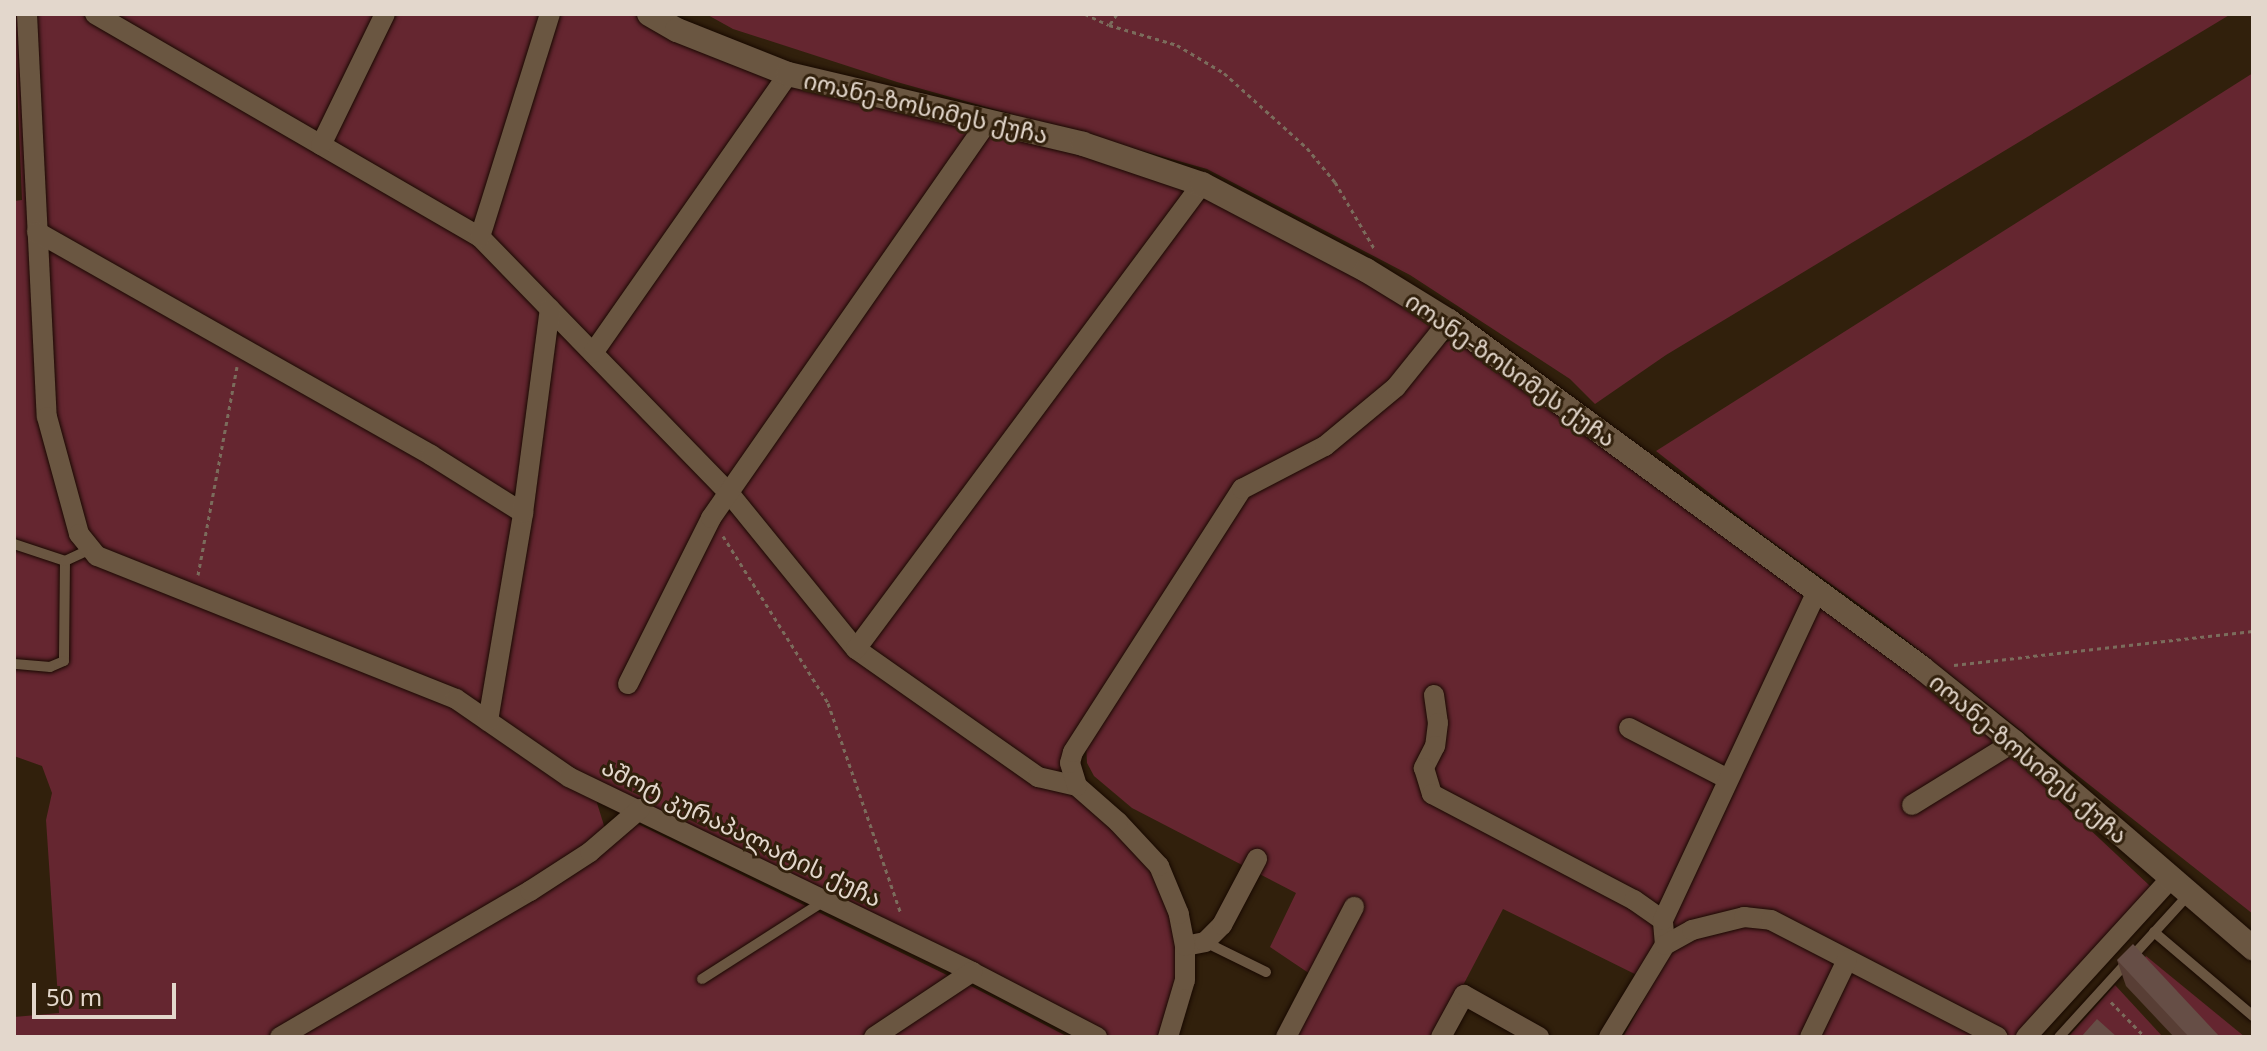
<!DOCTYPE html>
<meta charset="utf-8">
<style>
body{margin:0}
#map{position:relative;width:2267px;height:1051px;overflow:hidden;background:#31200c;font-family:Georgia,"Noto Sans Georgian",serif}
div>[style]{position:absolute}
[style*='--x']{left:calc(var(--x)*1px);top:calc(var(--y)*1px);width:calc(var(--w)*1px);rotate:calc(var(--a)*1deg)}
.green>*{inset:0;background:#652630}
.path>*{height:3px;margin-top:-1.5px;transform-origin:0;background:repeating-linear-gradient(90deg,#7b6c5c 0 4px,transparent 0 8px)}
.roads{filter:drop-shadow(0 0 2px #180900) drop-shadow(0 0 2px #180900)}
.lane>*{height:10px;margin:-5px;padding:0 5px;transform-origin:5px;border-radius:5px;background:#6a5641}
.street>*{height:20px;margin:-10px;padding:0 10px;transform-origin:10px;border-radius:10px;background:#6a5641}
.secondary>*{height:24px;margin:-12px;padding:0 12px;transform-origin:12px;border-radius:12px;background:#6a5641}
.wall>*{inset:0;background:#583e35}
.building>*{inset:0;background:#664e46}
span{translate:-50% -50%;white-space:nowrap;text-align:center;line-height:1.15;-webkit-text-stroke:6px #31200c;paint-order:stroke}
.street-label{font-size:24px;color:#e3d7cc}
.frame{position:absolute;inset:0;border:16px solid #e3d7cc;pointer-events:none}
.scale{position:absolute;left:32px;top:983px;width:144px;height:36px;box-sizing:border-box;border:4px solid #e3d7cc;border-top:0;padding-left:10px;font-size:24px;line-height:28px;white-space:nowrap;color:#e3d7cc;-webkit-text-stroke:6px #31200c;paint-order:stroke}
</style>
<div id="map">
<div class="green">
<div style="clip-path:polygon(14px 14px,22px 14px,47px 417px,27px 14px,649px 14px,677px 30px,1202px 184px,1449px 321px,1325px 446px,1242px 489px,1070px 764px,1159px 866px,1185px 946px,1168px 1037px,1097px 1037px,593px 790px,606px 832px,280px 1037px,14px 1037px,14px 1017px,59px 1013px,46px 820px,52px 793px,42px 766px,14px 756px,14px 201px,22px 200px)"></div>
<div style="clip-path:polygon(706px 14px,2231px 14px,1666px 355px,1595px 404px,1570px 379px,1410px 275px,1207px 169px,897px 82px,733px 29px)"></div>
<div style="clip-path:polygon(2253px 73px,2253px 914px,1877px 617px,1760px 533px,1656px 451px)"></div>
<div style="clip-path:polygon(1461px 338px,1890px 656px,1986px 732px,2165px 900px,2032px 1037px,1623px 1037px,1653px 983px,1503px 909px,1436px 1037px,1294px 1037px,1322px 982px,1270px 947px,1296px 893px,1132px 808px,1094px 776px,1087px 763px,1086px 745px,1244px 500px,1446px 342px)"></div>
<div style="clip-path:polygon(632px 821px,953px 978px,864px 1037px,291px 1037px)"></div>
<div style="clip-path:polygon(2146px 956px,2245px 1037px,2211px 1037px,2140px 963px)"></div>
<div style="clip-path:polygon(963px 982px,998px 1000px,1068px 1037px,879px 1037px)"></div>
<div style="clip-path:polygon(2115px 985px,2163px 1037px,2068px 1037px)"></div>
</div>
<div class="path">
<div style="--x:1085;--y:14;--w:26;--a:25"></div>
<div style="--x:1109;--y:25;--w:71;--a:16.4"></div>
<div style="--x:1177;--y:45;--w:55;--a:30.8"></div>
<div style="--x:1224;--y:73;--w:112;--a:42.1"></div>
<div style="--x:1307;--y:148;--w:44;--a:50.5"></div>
<div style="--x:1335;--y:182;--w:79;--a:59.5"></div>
<div style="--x:1110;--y:24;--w:12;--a:-55"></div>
<div style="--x:723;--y:536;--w:197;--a:57.8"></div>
<div style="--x:828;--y:703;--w:223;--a:70.9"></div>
<div style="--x:198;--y:575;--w:212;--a:-79.4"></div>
<div style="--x:1954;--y:665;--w:301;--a:-6.5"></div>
<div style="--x:2111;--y:1002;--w:49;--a:45.8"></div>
</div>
<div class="roads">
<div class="lane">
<div style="--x:14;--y:544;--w:54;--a:18.4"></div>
<div style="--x:65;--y:561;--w:100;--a:90.6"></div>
<div style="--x:64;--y:661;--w:15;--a:157"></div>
<div style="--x:50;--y:667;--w:36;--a:-175"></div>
<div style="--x:65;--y:561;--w:29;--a:-25"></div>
<div style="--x:2154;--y:932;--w:130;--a:40.3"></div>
<div style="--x:1205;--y:942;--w:68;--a:26.2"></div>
<div style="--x:702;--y:979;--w:145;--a:-32.6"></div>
<div style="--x:2059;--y:1037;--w:193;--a:-47.7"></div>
</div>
<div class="street">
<div style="--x:27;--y:14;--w:403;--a:87.2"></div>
<div style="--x:47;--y:417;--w:121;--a:74.7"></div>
<div style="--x:79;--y:534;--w:28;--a:51"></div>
<div style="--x:97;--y:556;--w:386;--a:21.7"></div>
<div style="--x:456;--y:699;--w:137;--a:34.6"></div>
<div style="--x:569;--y:777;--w:448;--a:25.8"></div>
<div style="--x:972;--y:972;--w:141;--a:27.5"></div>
<div style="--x:95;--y:14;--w:445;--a:30.1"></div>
<div style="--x:480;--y:237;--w:357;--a:45.8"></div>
<div style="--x:729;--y:493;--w:201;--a:50.9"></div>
<div style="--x:856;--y:649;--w:223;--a:35.1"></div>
<div style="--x:1038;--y:777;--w:40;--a:13"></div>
<div style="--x:321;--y:145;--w:146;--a:-64"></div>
<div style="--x:37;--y:232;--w:453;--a:29.5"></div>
<div style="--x:431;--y:455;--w:109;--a:32.2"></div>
<div style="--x:480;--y:237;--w:234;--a:-72.6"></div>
<div style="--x:593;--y:353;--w:340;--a:-55"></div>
<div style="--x:856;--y:649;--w:580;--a:-53.35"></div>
<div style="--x:628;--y:684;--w:186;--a:-63.4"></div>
<div style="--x:711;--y:518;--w:483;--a:-55.1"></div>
<div style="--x:1434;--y:695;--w:28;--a:82"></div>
<div style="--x:1438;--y:723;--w:23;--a:97"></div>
<div style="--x:1435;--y:746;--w:25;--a:117"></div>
<div style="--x:1424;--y:768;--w:27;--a:73"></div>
<div style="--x:1432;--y:794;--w:228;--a:27.7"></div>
<div style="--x:1634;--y:900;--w:35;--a:35"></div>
<div style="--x:488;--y:721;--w:211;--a:-80.4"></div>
<div style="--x:523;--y:513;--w:206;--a:-82.5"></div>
<div style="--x:1629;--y:728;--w:109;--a:27.3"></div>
<div style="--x:1912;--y:805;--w:120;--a:-31.7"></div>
<div style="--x:1665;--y:945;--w:25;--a:-95"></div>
<div style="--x:1663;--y:920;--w:363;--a:-64.9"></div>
<div style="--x:1185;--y:946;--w:20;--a:-11"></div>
<div style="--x:1205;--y:942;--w:24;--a:-45"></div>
<div style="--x:1222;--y:925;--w:75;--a:-62.1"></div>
<div style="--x:280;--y:1037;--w:290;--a:-30.3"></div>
<div style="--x:530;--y:891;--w:72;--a:-33"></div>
<div style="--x:590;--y:852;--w:66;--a:-40.7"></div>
<div style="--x:874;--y:1037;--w:118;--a:-33.6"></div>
<div style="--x:1168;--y:1037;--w:59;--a:-73.4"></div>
<div style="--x:1185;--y:980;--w:34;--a:-90"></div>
<div style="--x:1185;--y:946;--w:33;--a:-101"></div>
<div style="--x:1179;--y:914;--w:52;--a:-112.6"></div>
<div style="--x:1159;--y:866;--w:60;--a:-133"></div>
<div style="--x:1118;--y:822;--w:55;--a:-138.7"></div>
<div style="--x:1077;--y:786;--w:24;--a:-107"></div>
<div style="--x:1070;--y:763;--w:11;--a:-75"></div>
<div style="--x:1073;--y:752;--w:313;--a:-57.3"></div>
<div style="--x:1242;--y:489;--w:93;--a:-27.4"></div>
<div style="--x:1325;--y:446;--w:92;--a:-39.7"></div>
<div style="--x:1396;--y:387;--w:85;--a:-51.2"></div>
<div style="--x:1286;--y:1037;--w:147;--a:-62.4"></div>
<div style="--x:1441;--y:1037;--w:48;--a:-61.3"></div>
<div style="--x:1464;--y:995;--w:86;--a:29.2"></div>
<div style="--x:1609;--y:1037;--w:108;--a:-58.7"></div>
<div style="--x:1665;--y:945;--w:31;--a:-29"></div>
<div style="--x:1692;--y:930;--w:54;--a:-14"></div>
<div style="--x:1744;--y:917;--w:27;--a:6"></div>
<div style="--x:1771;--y:920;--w:255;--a:27.3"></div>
<div style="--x:1810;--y:1037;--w:85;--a:-64.3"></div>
<div style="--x:2026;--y:1037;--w:215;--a:-47.6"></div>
</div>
<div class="secondary">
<div style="--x:649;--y:14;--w:32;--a:30"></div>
<div style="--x:677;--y:30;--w:119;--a:21.6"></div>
<div style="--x:788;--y:74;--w:303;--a:13.3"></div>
<div style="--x:1083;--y:144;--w:126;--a:18.6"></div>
<div style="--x:1202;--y:184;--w:185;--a:27.7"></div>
<div style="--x:1366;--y:270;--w:97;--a:31.6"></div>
<div style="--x:1449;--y:321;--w:587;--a:36.26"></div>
<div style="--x:1922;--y:668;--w:118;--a:38.8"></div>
<div style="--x:2014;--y:742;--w:316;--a:40.8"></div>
</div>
</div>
<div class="wall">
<div style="clip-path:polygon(2117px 960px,2220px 1037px,2174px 1037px,2126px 986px)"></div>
</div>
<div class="building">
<div style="clip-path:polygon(2133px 944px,2220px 1037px,2189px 1037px,2117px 960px)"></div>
<div style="clip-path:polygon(2097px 1019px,2117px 1037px,2081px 1037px)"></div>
</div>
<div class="street-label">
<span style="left:926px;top:107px;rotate:13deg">იოანე-ზოსიმეს ქუჩა</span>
<span style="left:1511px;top:369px;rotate:35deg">იოანე-ზოსიმეს ქუჩა</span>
<span style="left:2029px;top:758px;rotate:40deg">იოანე-ზოსიმეს ქუჩა</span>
<span style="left:742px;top:832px;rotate:26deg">აშოტ კურაპალატის ქუჩა</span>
</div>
<div class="frame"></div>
<div class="scale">50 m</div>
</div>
